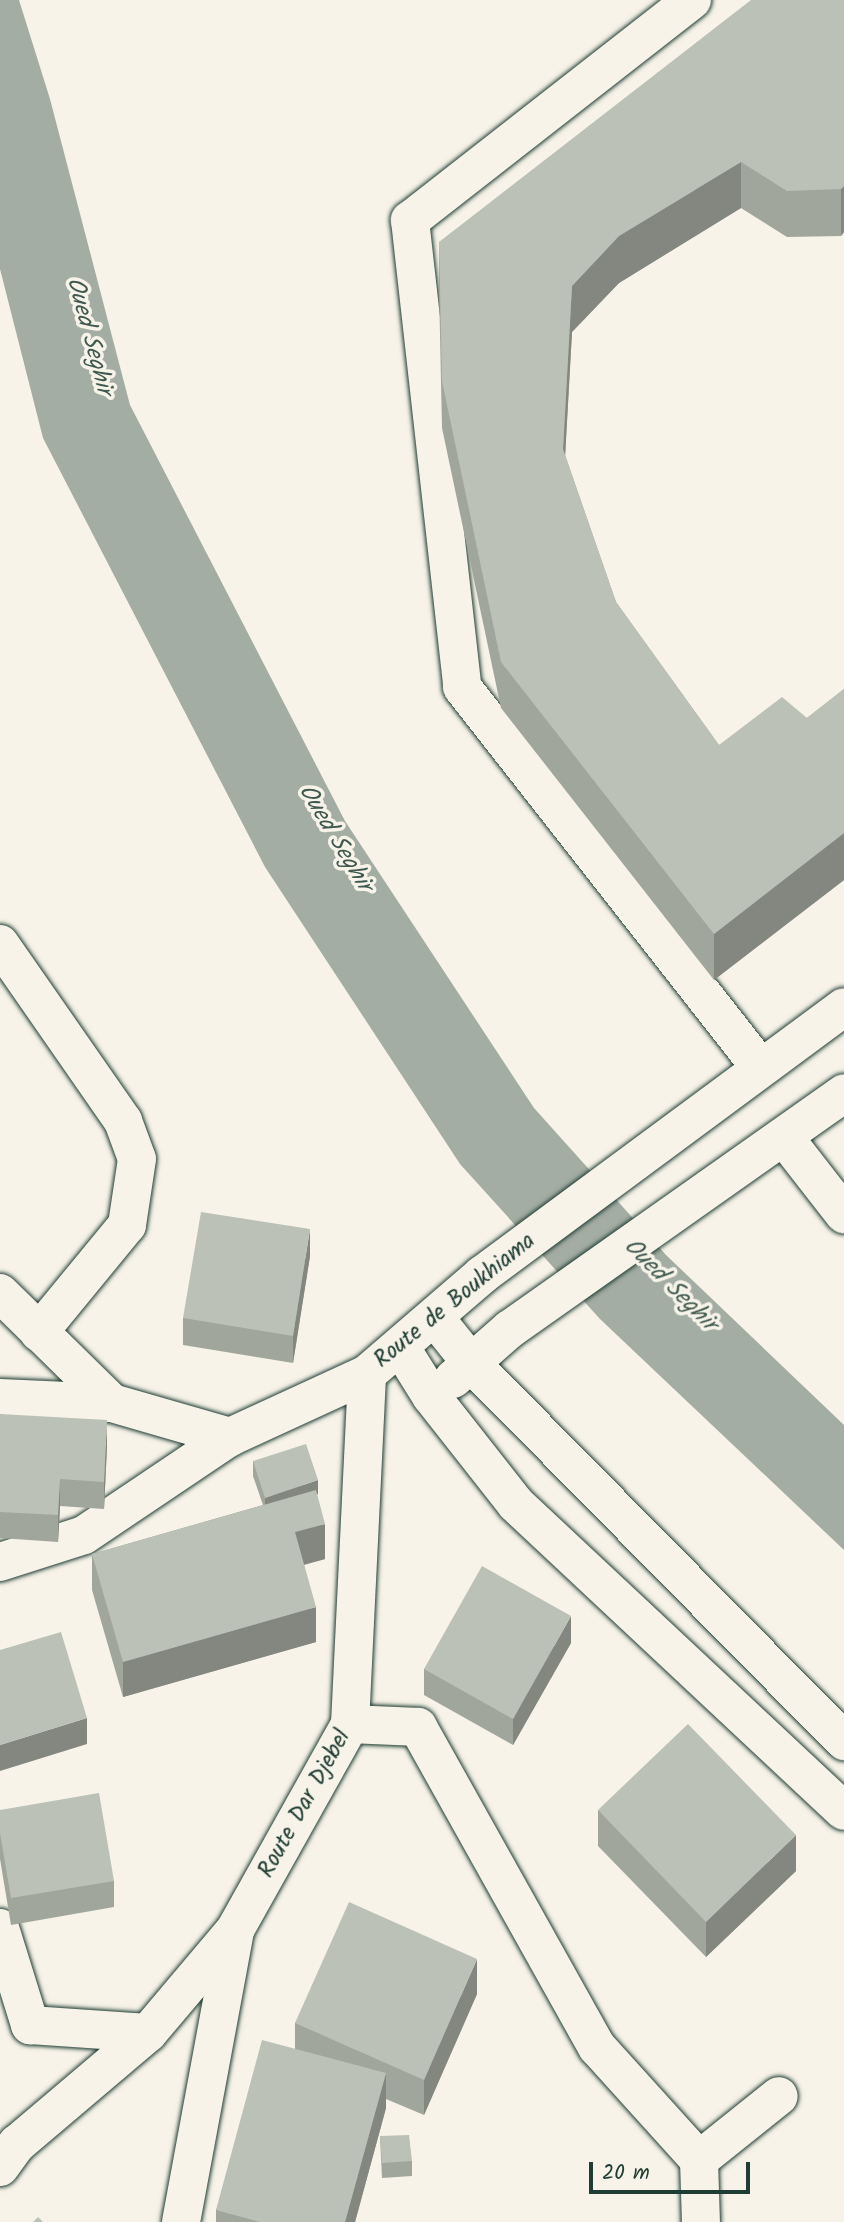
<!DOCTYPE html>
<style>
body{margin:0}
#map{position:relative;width:844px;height:2222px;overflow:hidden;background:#f7f3e8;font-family:Kalam,sans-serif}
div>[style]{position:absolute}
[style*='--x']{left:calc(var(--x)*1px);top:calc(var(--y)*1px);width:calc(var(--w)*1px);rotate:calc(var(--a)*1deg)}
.water>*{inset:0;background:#a4ada3}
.roads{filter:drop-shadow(0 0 2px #1f3d34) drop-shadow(0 0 2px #1f3d34)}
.street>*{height:38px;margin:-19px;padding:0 19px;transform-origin:19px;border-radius:19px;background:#f7f3e8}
.secondary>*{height:38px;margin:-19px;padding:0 19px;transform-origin:19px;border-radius:19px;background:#f7f3e8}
.wall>*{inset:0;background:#a1a69d}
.shaded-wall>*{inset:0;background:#83877f}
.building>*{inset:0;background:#bbc1b6}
span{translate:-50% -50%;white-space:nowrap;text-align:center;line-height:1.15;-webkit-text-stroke:7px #f7f3e8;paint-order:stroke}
.street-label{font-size:23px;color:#1f3d34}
.water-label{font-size:24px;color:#405950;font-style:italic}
.scale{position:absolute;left:589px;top:2162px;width:161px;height:32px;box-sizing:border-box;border:4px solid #1f3d34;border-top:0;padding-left:9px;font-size:21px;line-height:24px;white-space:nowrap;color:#1f3d34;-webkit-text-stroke:5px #f7f3e8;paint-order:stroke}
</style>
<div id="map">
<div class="water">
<div style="clip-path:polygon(0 0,19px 0,50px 99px,130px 405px,345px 821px,534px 1108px,666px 1255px,844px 1425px,844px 1550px,600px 1319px,460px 1164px,265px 867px,43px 438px,0 269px)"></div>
</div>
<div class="roads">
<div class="street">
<div style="--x:692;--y:0;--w:358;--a:142"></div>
<div style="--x:410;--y:220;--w:470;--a:83.6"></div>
<div style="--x:462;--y:687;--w:484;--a:51.9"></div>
<div style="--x:0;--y:944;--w:216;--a:55.2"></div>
<div style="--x:123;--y:1121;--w:40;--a:69.8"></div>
<div style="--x:137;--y:1159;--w:67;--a:98.6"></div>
<div style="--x:127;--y:1225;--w:139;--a:129.4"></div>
<div style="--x:784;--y:1137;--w:98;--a:52.1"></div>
<div style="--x:0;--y:1293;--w:157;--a:44.5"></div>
<div style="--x:0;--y:1398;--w:112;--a:2.6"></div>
<div style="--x:112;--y:1403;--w:123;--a:16.1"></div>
<div style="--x:350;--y:1724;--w:68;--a:2.5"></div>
<div style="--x:418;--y:1727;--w:367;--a:60.8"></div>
<div style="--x:597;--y:2047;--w:152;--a:47.9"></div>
<div style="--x:699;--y:2160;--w:62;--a:88.2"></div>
<div style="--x:0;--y:1928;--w:102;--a:72.8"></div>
<div style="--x:30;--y:2025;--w:118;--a:3.9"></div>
<div style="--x:699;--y:2160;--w:102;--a:-38.7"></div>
<div style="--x:0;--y:2167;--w:29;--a:-54"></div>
<div style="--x:17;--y:2144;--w:172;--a:-40.3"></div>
<div style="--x:148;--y:2033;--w:135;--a:-49.8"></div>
</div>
<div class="secondary">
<div style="--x:435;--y:1318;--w:59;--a:51.2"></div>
<div style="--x:472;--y:1364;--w:530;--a:45.38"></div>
<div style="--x:401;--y:1348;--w:57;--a:58"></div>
<div style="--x:431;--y:1396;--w:137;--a:51.8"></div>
<div style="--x:516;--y:1504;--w:449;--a:43.1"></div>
<div style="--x:453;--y:1379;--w:76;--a:-41.3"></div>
<div style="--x:510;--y:1329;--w:409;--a:-35.2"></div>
<div style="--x:0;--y:1562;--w:88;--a:-17.8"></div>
<div style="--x:84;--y:1535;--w:176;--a:-33.9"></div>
<div style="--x:230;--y:1437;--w:151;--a:-24.7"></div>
<div style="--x:367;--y:1374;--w:152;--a:-40.7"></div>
<div style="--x:482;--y:1275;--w:450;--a:-36.5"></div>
<div style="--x:181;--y:2222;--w:297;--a:-79.5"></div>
<div style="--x:235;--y:1930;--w:236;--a:-60.8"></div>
<div style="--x:350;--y:1724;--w:350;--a:-87.2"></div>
</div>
</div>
<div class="wall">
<div style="clip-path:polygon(844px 0,844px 232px,841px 236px,787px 237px,741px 208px,619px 283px,572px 332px,565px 455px,616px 602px,719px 745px,807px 718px,844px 689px,844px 880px,714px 980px,501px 708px,442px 428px,439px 288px,439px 242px)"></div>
<div style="clip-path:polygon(310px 1256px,293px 1363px,183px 1345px,183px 1318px)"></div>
<div style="clip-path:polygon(0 1414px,107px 1446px,104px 1509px,60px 1506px,58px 1542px,0 1538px)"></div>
<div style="clip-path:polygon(253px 1461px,318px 1494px,317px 1495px,325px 1559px,304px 1565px,316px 1642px,123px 1697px,92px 1590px,92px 1554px,263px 1505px,253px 1476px)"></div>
<div style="clip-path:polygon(571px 1643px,513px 1745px,424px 1695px,424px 1669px)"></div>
<div style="clip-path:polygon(0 1810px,114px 1881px,114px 1907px,11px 1925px,0 1859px)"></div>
<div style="clip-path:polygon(598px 1810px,796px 1871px,706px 1957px,598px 1846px)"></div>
<div style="clip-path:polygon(477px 1994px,424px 2115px,386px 2099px,386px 2108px,355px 2222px,216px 2222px,216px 2210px,295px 2049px,295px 2023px)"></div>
<div style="clip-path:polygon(380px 2136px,412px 2161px,412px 2176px,382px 2178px)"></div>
</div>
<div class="shaded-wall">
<div style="clip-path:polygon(741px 162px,741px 208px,619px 283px,572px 332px,563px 495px,563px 449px,572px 286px,619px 236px)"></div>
<div style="clip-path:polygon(844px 186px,844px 232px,841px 236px,841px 189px)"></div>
<div style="clip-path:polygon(844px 833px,844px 880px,714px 980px,714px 934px)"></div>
<div style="clip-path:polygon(310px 1229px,310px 1256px,293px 1363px,293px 1336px)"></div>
<div style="clip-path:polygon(107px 1420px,107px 1446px,104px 1509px,104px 1482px)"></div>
<div style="clip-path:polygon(60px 1479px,60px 1506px,58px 1542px,58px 1515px)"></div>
<div style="clip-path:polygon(318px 1480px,318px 1494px,265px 1512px,265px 1498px)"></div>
<div style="clip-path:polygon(325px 1524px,325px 1559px,295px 1567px,295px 1532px)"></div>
<div style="clip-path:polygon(316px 1607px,316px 1642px,123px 1697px,123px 1662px)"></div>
<div style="clip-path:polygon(571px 1616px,571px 1643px,513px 1745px,513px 1719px)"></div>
<div style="clip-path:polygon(87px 1718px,87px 1744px,0 1771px,0 1745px)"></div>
<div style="clip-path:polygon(796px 1835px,796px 1871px,706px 1957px,706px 1922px)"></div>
<div style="clip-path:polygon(477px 1959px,477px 1994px,424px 2115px,424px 2080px)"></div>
<div style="clip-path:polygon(386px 2073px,386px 2108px,355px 2222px,345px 2222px)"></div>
</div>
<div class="building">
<div style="clip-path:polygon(751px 0,844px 0,844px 186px,841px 189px,787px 191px,741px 162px,619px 236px,572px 286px,563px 449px,616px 602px,719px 745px,782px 697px,807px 718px,844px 689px,844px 833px,714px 934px,501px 662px,442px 381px,439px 242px)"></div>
<div style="clip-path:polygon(201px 1212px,310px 1229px,293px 1336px,183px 1318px)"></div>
<div style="clip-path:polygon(0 1414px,107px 1420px,104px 1482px,60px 1479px,58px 1515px,0 1512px)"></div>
<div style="clip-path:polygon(306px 1444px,318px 1480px,265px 1498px,253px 1461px)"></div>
<div style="clip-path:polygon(316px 1490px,325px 1524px,295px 1532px,316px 1607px,123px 1662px,92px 1554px)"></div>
<div style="clip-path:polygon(482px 1566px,571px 1616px,513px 1719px,424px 1669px)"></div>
<div style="clip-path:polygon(61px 1632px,87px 1718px,0 1745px,0 1650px)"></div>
<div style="clip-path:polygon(688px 1724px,796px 1835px,706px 1922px,598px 1810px)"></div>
<div style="clip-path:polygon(99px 1793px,114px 1881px,11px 1898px,0 1833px,0 1810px)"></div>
<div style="clip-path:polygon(349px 1902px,477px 1959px,424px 2080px,295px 2023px)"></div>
<div style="clip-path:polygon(262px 2040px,386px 2073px,345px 2222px,260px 2222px,216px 2210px)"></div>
<div style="clip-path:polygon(409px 2135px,412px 2161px,382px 2163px,380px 2136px)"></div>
<div style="clip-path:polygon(38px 2217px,43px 2222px,33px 2222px)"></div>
</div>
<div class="street-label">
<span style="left:455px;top:1301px;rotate:-39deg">Route de Boukhiama</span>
<span style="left:305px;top:1804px;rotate:-61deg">Route Dar Djebel</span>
</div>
<div class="water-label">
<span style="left:89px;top:336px;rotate:75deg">Oued Seghir</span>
<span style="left:335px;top:838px;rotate:59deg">Oued Seghir</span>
<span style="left:670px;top:1285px;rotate:45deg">Oued Seghir</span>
</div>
<div class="scale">20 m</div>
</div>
